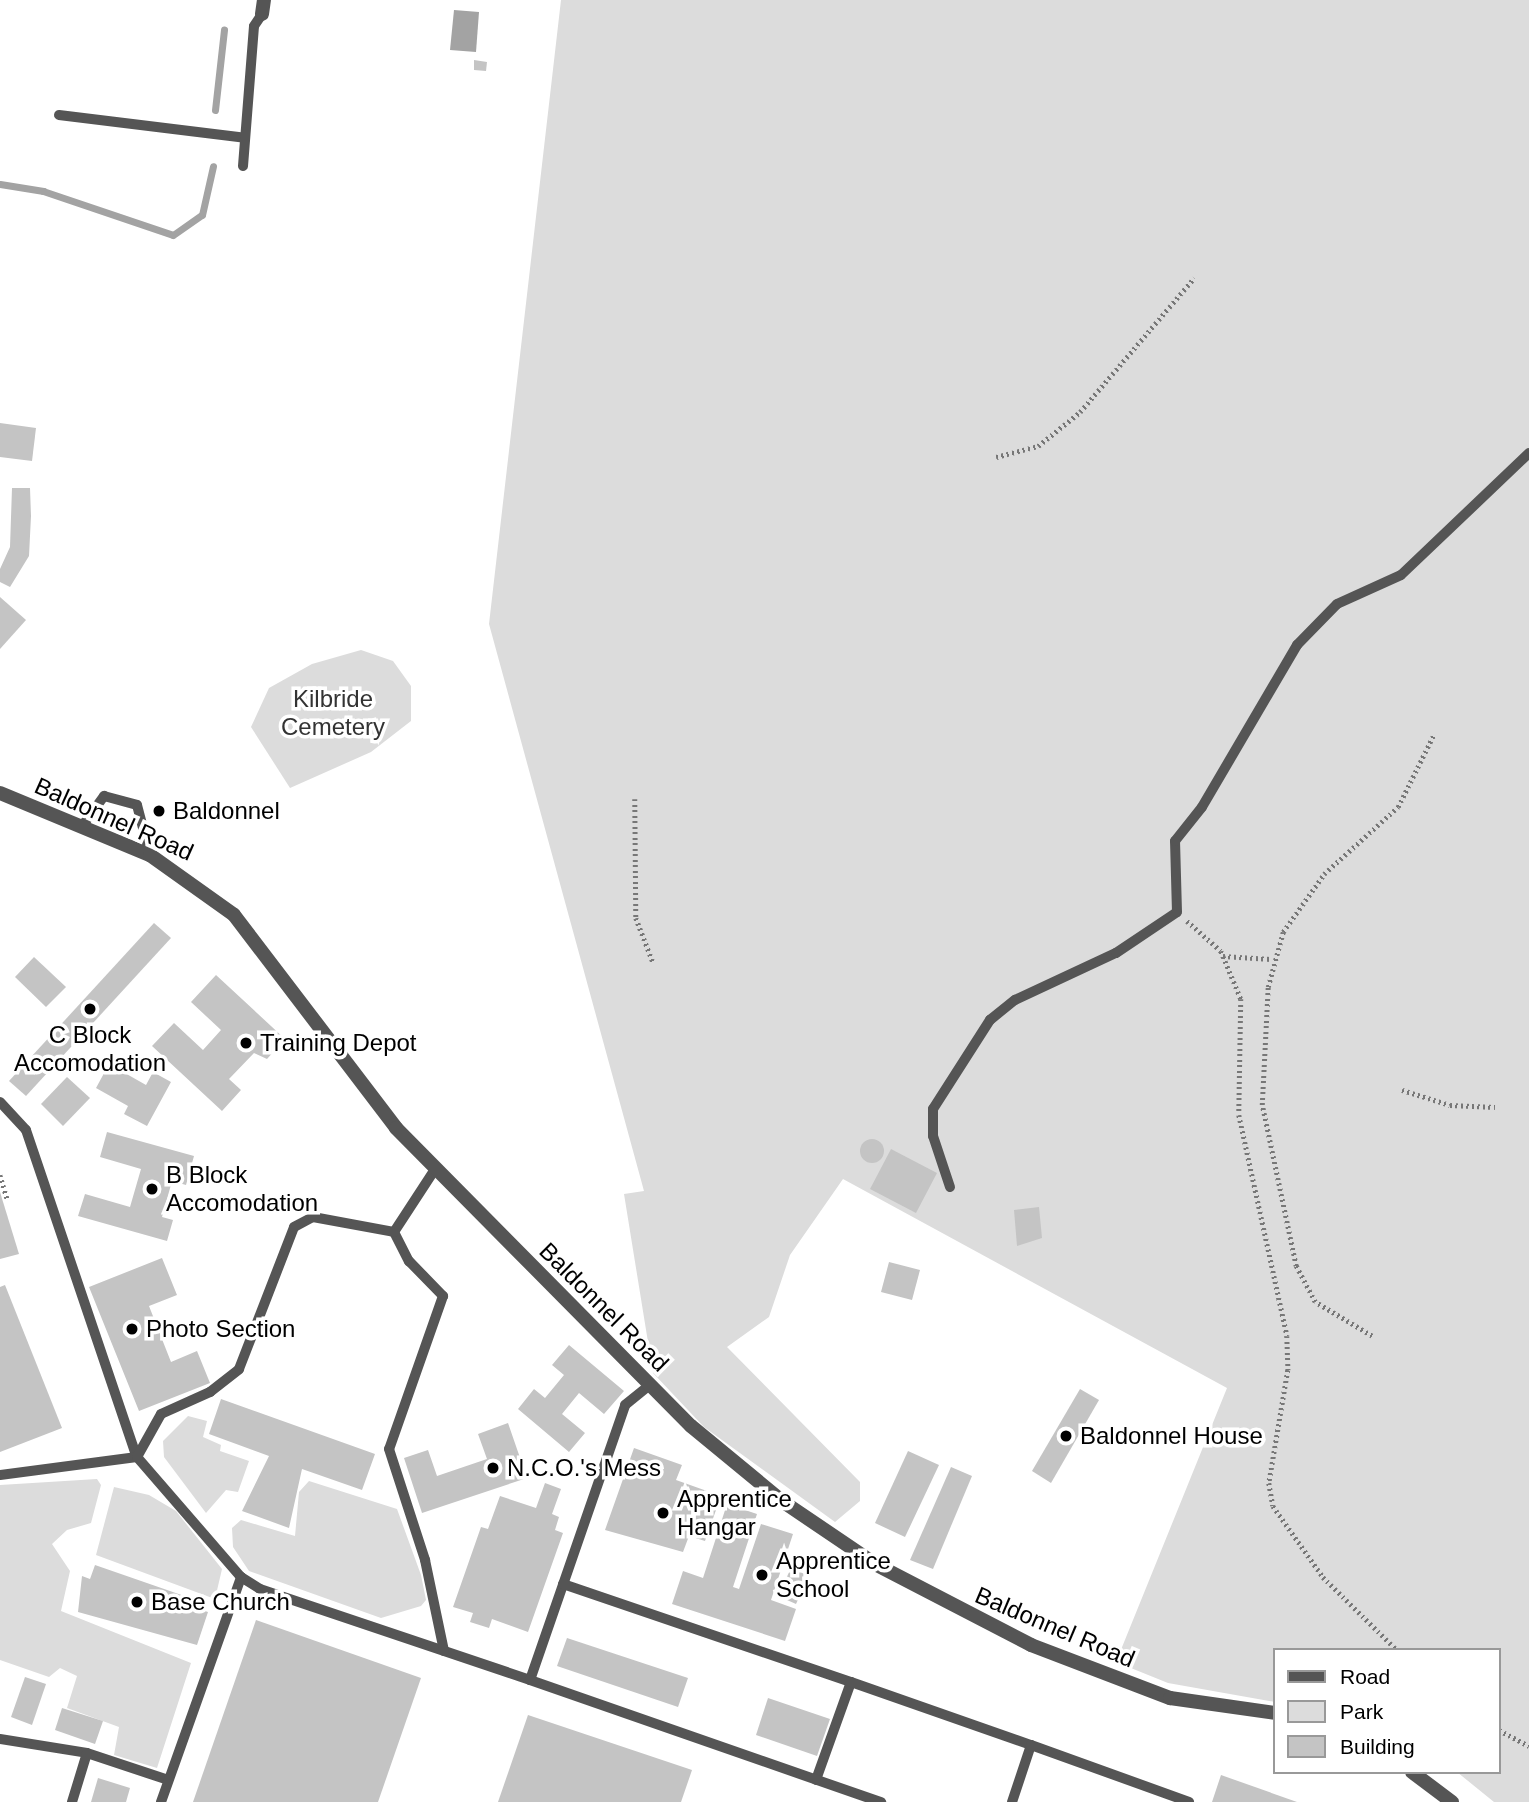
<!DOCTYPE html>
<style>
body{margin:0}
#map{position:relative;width:1529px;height:1802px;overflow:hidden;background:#fff;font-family:Arial,sans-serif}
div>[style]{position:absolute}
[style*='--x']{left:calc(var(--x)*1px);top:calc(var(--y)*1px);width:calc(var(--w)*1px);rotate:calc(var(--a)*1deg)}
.green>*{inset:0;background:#dcdcdc}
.water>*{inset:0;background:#a3a3a3}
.stream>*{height:7px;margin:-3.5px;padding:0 3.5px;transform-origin:3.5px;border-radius:3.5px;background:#a3a3a3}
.building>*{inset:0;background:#c4c4c4}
.round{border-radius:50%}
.path>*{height:4.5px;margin-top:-2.25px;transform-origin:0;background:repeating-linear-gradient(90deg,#777 0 2px,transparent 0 5.5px)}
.service>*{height:10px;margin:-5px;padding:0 5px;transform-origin:5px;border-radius:5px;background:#555}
.minor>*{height:14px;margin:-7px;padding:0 7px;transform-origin:7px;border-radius:7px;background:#555}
.tertiary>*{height:14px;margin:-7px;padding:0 7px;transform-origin:7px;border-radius:7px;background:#555}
.dots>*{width:19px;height:19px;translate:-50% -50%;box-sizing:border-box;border:4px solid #fff;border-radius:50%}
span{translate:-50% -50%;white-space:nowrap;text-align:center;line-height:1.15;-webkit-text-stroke:7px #fff;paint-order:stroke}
.park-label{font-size:24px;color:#333}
.poi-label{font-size:24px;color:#000}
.left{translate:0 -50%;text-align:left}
.street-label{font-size:24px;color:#000}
.legend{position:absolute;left:1273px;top:1648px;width:228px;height:126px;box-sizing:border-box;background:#fff;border:2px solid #999;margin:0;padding:9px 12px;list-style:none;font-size:21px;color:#000}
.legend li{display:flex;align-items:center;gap:14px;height:35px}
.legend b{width:35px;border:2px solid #999}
</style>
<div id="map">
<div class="green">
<div style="clip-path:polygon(561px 0,1529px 0,1529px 1802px,1494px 1802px,1457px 1772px,1499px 1772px,1499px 1650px,1275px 1650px,1275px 1702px,1168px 1683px,1116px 1662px,1227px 1388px,843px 1179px,790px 1255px,769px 1317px,727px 1347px,860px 1482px,860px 1501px,835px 1522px,704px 1427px,653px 1373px,624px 1194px,644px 1191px,489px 624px)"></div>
<div style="clip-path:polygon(361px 650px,393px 661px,411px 686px,411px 721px,371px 752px,290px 788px,251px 727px,269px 688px,312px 664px)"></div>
<div style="clip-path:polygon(188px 1416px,207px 1421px,203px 1437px,221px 1445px,220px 1451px,249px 1461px,238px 1492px,226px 1490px,206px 1513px,164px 1457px,163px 1441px)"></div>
<div style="clip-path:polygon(97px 1479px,101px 1485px,91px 1523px,67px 1530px,52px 1544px,70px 1571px,61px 1611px,191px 1663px,157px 1768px,114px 1755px,119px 1727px,67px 1708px,77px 1676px,60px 1668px,49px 1677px,0 1660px,0 1485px)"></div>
<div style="clip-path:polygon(309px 1481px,397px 1509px,421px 1575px,426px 1600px,421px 1606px,381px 1618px,249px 1571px,233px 1547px,232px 1528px,241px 1520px,295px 1536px,299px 1492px)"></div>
<div style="clip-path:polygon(114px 1487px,149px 1495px,176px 1511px,222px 1569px,215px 1599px,96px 1555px)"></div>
</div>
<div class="water">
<div style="clip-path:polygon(454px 10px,479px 12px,476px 52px,450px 50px)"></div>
</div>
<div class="stream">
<div style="--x:215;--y:110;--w:81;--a:-83.6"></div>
<div style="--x:0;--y:184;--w:44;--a:9.2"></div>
<div style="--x:43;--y:191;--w:137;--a:18.7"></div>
<div style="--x:173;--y:235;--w:35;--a:-35"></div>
<div style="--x:202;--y:215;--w:50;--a:-77.3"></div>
</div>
<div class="building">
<div style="clip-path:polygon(474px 60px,487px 62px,486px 71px,474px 70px)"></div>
<div style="clip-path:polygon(0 423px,36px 428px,32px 461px,0 457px)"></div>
<div style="clip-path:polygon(12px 488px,30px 488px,31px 516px,29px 556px,10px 587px,0 582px,0 569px,10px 547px)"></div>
<div style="clip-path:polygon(0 597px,26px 620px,0 649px)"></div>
<div style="clip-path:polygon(154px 923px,171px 938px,26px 1096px,9px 1081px)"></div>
<div style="clip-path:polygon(34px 957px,66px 987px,46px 1007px,15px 977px)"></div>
<div style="clip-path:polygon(216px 975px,285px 1039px,267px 1059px,254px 1053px,229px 1079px,241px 1090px,222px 1111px,152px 1046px,174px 1023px,203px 1050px,221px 1030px,191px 1002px)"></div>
<div style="clip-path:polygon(109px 1064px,146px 1085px,153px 1072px,171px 1082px,147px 1126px,124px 1114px,128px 1106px,96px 1088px)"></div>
<div style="clip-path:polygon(67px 1077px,90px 1098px,63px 1126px,41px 1104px)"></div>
<div style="clip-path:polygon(107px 1132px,194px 1156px,186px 1185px,172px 1181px,162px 1217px,173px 1220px,167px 1241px,78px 1216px,85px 1194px,130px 1207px,141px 1169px,100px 1157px)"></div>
<div class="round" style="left:860px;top:1139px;width:24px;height:24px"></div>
<div style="clip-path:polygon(891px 1149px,937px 1173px,916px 1213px,870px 1189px)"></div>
<div style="clip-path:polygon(0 1192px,19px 1254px,0 1259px)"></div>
<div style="clip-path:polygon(1039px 1207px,1042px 1238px,1017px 1246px,1014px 1210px)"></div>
<div style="clip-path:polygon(162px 1258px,177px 1295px,149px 1306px,171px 1362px,197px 1351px,210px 1383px,139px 1411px,89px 1287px)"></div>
<div style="clip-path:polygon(889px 1262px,920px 1270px,912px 1300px,881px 1292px)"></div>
<div style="clip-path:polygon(5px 1285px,62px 1428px,0 1452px,0 1287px)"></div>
<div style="clip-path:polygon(569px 1345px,624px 1391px,604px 1414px,579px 1393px,562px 1414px,585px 1433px,569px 1452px,518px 1409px,534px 1389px,545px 1398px,564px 1375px,552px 1365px)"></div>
<div style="clip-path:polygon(1080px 1389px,1099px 1400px,1051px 1483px,1032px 1471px)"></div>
<div style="clip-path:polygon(221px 1399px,375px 1454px,362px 1490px,302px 1469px,289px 1528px,242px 1511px,269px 1456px,209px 1434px)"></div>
<div style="clip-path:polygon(508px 1423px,527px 1478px,422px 1513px,404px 1458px,428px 1450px,437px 1476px,487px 1459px,478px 1434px)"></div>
<div style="clip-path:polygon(634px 1448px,682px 1465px,676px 1480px,721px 1496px,705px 1541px,689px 1536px,683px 1552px,605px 1530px)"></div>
<div style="clip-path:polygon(908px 1451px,939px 1465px,905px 1537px,875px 1523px)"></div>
<div style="clip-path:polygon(951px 1467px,972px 1476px,933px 1569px,910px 1560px)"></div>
<div style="clip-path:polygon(545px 1483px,561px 1489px,552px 1514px,559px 1517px,555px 1530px,563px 1533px,528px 1632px,492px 1619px,489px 1628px,470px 1622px,473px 1613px,453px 1607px,481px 1527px,488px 1529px,500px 1496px,536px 1508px)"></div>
<div style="clip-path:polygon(727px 1504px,757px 1514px,733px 1587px,739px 1589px,761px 1524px,793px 1534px,771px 1600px,796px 1609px,785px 1641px,672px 1604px,683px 1571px,703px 1578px)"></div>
<div style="clip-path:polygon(95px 1565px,193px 1599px,190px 1606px,208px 1612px,197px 1645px,78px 1612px,82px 1576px,90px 1579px)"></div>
<div style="clip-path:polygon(791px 1568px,809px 1576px,796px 1604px,778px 1596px)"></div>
<div style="clip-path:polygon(256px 1620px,421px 1678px,378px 1802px,193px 1802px)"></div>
<div style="clip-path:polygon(567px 1638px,688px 1678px,678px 1707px,557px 1666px)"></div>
<div style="clip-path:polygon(25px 1677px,46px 1684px,32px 1725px,11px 1717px)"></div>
<div style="clip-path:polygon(768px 1698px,830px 1719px,817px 1756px,756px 1735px)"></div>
<div style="clip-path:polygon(62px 1708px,103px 1721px,95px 1744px,55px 1730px)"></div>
<div style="clip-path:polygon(528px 1715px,692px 1770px,681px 1802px,498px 1802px)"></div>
<div style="clip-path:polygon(1221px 1775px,1297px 1802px,1212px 1802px)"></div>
<div style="clip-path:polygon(98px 1778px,130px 1788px,126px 1802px,91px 1802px)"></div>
</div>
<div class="path">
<div style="--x:996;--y:457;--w:43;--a:-14.7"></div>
<div style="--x:1038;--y:446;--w:54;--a:-39"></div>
<div style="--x:1080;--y:412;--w:176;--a:-49.6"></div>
<div style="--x:635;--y:799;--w:119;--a:89.5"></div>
<div style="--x:636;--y:918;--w:47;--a:68.9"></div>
<div style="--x:1187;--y:921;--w:45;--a:41.4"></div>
<div style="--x:1221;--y:951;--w:52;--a:67.4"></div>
<div style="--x:1241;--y:999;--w:116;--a:91"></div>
<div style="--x:1239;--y:1115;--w:226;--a:77.7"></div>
<div style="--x:1287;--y:1336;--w:34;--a:88"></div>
<div style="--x:1288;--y:1370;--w:115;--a:99.5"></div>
<div style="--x:1269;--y:1483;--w:23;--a:80"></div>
<div style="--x:1273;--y:1506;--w:87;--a:54.8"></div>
<div style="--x:1323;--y:1577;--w:104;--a:44.6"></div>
<div style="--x:1223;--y:956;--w:48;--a:3.6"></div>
<div style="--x:1402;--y:1090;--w:50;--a:17.4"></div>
<div style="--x:1450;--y:1105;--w:45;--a:2.5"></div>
<div style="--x:0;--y:1175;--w:27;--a:73"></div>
<div style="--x:1372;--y:1336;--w:66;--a:-149.2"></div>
<div style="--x:1315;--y:1302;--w:41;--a:-117.8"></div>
<div style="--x:1296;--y:1266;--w:165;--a:-101.9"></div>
<div style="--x:1262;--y:1105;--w:118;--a:-87.1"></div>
<div style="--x:1268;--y:987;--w:57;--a:-74.7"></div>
<div style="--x:1283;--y:932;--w:71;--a:-54.7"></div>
<div style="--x:1324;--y:874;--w:100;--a:-42.2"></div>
<div style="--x:1398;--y:807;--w:81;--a:-63.7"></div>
<div style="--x:1499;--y:1730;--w:34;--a:28"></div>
</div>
<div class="service">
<div style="--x:59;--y:115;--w:187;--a:7"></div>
<div style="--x:243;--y:166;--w:140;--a:-85.5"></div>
<div style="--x:254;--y:26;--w:14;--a:-56"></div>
<div style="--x:83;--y:825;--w:36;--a:-54"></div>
<div style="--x:104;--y:796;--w:34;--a:15"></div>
<div style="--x:137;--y:805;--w:52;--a:75.4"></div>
<div style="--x:0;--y:1102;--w:38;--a:47"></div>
<div style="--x:26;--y:1130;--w:345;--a:71.3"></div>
<div style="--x:137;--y:1457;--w:159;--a:49.1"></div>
<div style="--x:241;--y:1577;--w:22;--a:32"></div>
<div style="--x:260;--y:1589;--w:285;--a:18.6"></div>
<div style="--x:530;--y:1680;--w:291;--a:-70.9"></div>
<div style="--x:625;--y:1405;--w:32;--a:-39"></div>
<div style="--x:950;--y:1187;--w:54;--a:-108.4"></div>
<div style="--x:933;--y:1136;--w:27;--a:-90"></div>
<div style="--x:933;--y:1109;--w:106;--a:-57.4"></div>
<div style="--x:990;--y:1020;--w:32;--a:-39"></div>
<div style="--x:1015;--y:1000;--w:111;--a:-25"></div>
<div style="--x:1116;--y:953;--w:73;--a:-33.9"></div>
<div style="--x:1177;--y:912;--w:71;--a:-91.6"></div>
<div style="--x:1175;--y:841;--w:43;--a:-51.5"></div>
<div style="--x:1202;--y:807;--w:188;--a:-59.6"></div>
<div style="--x:1297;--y:645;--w:57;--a:-45.7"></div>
<div style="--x:1337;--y:604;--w:70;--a:-24.4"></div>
<div style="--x:1401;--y:575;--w:177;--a:-43.6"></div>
<div style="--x:394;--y:1232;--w:33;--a:63"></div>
<div style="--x:409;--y:1261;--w:49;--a:45.8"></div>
<div style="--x:443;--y:1296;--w:162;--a:109.4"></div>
<div style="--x:389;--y:1449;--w:117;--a:72"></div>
<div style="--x:425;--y:1560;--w:93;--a:78.2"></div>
<div style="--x:0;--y:1475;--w:138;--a:-7.5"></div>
<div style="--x:137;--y:1457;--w:49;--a:-60.8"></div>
<div style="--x:161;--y:1414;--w:54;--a:-24.2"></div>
<div style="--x:210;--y:1392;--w:37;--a:-38"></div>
<div style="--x:239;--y:1369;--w:152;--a:-68.8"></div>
<div style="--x:294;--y:1227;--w:21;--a:-28"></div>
<div style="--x:313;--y:1217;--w:82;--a:10.5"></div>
<div style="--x:394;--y:1232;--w:75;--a:-56.9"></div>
<div style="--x:563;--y:1584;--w:304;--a:18.8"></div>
<div style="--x:851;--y:1682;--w:104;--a:109.7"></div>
<div style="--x:530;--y:1680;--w:372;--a:19.2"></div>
<div style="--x:851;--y:1682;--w:191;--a:19.3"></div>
<div style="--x:1031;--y:1745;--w:60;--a:108.4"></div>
<div style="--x:0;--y:1739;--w:88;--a:9.1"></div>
<div style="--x:87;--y:1753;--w:85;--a:18.4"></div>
<div style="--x:1031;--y:1745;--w:168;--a:19.8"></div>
<div style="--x:72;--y:1802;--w:51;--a:-73"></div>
<div style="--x:161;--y:1802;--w:239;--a:-70.4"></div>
</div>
<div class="minor">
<div style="--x:262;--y:14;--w:14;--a:-82"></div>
</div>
<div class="tertiary">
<div style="--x:0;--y:793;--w:162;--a:22.5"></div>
<div style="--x:150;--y:855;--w:103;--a:35.5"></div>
<div style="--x:234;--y:915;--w:268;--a:52.7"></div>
<div style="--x:396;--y:1128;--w:419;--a:45.3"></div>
<div style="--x:691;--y:1426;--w:118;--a:39.5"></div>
<div style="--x:782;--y:1501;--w:112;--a:34.1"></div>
<div style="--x:875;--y:1564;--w:176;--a:27.4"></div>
<div style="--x:1031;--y:1645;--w:149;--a:20.9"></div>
<div style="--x:1170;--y:1698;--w:106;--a:8.1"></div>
<div style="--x:1412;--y:1772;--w:50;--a:36.9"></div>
</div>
<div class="dots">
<div style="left:159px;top:811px;background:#000"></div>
<div style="left:90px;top:1009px;background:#000"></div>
<div style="left:246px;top:1043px;background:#000"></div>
<div style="left:152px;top:1189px;background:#000"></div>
<div style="left:132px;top:1329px;background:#000"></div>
<div style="left:1066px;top:1436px;background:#000"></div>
<div style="left:493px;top:1468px;background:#000"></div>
<div style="left:663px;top:1513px;background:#000"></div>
<div style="left:762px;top:1575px;background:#000"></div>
<div style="left:137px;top:1602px;background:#000"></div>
</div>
<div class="park-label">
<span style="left:333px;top:713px">Kilbride<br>Cemetery</span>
</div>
<div class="poi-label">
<span class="left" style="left:173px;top:811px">Baldonnel</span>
<span style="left:90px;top:1049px">C Block<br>Accomodation</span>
<span class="left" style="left:260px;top:1043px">Training Depot</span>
<span class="left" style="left:166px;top:1189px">B Block<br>Accomodation</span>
<span class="left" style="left:146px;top:1329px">Photo Section</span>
<span class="left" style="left:1080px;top:1436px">Baldonnel House</span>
<span class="left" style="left:507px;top:1468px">N.C.O.'s Mess</span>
<span class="left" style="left:677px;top:1513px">Apprentice<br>Hangar</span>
<span class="left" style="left:776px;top:1575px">Apprentice<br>School</span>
<span class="left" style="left:151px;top:1602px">Base Church</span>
</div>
<div class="street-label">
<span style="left:114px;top:819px;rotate:24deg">Baldonnel Road</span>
<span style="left:604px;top:1307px;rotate:45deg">Baldonnel Road</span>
<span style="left:1055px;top:1627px;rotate:23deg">Baldonnel Road</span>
</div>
<ul class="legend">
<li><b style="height:9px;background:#555"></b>Road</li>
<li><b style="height:19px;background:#dcdcdc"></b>Park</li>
<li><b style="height:19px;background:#c4c4c4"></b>Building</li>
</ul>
</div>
